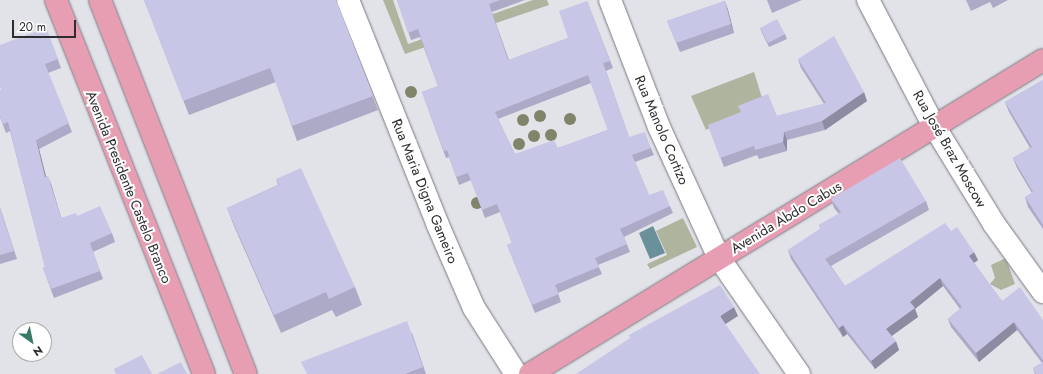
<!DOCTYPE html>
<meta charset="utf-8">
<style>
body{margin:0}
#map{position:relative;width:1043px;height:374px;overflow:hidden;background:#e2e2e9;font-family:Jost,sans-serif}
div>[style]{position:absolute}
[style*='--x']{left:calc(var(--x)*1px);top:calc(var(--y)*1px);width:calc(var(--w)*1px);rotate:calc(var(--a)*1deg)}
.green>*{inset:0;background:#afb49f}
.water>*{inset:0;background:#69909b}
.roads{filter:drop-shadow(0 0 1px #7a7980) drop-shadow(0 0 1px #7a7980)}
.minor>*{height:22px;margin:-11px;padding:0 11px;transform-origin:11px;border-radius:11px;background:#fff}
.major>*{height:22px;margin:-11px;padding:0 11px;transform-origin:11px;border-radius:11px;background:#e89eb2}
.trees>*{width:12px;height:12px;margin:-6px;border-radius:50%;background:#808469}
.wall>*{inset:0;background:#acaac7}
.shaded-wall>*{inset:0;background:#8c8ba2}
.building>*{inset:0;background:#c8c6e7}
span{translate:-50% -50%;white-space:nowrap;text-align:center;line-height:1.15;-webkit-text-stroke:4px #fff;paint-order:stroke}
.street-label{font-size:14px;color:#2d2d2f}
.north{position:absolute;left:12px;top:322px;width:40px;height:40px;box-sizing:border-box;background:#fff;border:1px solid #ababac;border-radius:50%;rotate:147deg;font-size:11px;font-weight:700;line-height:16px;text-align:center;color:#2d2d2f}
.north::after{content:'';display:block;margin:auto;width:14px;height:18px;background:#387968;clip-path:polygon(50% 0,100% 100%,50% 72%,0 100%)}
.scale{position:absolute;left:12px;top:20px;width:64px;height:18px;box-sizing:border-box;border:2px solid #2d2d2f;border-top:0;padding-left:5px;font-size:12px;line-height:14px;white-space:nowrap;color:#2d2d2f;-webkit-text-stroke:3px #fff;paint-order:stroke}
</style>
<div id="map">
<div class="green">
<div style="clip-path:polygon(383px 0,393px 0,408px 44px,533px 0,547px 0,549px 5px,405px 54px)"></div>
<div style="clip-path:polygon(754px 72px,763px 101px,706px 130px,691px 96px)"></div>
<div style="clip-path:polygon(683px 218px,697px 247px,650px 269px,647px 264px,667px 255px,656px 231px)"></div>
<div style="clip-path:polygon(1006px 258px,1015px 284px,1001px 290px,990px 284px,995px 278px,991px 265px)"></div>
</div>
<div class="water">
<div style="clip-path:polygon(653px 226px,665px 253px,650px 259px,639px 233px)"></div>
</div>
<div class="roads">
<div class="minor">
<div style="--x:348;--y:0;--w:240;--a:68.2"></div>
<div style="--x:437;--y:223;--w:93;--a:66.5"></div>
<div style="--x:474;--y:308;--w:78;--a:57.5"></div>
<div style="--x:610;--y:0;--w:136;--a:68.9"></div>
<div style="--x:659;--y:127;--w:144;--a:65.4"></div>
<div style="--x:719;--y:258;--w:141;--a:55.4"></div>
<div style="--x:868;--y:0;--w:142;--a:62.4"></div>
<div style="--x:934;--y:126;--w:115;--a:58.5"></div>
<div style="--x:994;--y:224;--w:84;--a:54.2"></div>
</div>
<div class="major">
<div style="--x:56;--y:0;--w:402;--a:68.4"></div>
<div style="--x:100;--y:0;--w:401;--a:68.7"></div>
<div style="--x:530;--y:374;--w:601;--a:-31.47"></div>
</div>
</div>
<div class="trees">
<div style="left:411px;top:92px"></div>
<div style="left:540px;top:116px"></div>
<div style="left:570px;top:119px"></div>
<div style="left:523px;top:120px"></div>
<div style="left:551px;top:135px"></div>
<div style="left:534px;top:136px"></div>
<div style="left:519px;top:144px"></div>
<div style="left:477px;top:203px"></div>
</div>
<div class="wall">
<div style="clip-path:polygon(144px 0,336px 0,378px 110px,297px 141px,276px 82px,189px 115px)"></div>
<div style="clip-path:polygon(evenodd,397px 0,525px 0,492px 12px,509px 60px,568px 38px,587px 1px,613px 68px,606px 71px,629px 137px,651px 148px,654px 155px,635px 162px,649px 195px,670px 206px,673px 213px,624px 237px,630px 252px,598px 265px,602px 274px,558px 293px,561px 302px,535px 313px,507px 245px,512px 243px,500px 212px,485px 218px,471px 180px,459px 185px,449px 157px,446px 158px,422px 92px,438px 86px,420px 37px,411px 40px,397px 0,591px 83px,608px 130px,558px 148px,515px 154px,498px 119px,591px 83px)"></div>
<div style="clip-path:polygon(767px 0,802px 0,772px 13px)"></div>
<div style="clip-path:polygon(966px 0,1008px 0,993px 8px,990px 2px,971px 11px)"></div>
<div style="clip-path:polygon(725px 1px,728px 10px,734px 33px,680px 52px,667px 21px)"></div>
<div style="clip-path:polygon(46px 28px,61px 68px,48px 73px,72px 132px,39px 149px,46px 176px,51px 184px,61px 218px,77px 216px,112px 233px,115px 242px,93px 252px,103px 279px,54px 298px,43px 268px,45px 267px,10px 131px,6px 133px,0 117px,1px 90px)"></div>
<div style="clip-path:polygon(760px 28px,785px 34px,787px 39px,769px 47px,762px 33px)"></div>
<div style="clip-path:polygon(798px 59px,867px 101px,825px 130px,787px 140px,787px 151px,759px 159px,757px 155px,724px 167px,708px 125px,777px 116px,824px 104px,801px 68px)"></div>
<div style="clip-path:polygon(1043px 80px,1043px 229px,1028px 207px,1025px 197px,1032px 193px,1017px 168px,1013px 158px,1030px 148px,1009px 112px,1005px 102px)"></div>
<div style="clip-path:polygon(276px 179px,355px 287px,362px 305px,336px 317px,332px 310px,281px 333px,234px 226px,227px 208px,278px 185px)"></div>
<div style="clip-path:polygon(831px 199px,926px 201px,929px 210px,831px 266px,845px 286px,951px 231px,978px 260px,974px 263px,1002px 301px,1043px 320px,1043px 374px,1035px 374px,1033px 368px,1042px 363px,1017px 330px,979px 362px,951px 327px,948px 319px,960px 309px,943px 286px,915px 309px,918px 317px,891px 336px,899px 350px,875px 369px,847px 334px,843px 337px,791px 259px,788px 250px,821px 229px,819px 225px,839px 214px,834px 208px)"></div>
<div style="clip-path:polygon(0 207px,17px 259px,0 264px)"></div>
<div style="clip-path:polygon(412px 333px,426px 374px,307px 374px)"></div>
</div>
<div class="shaded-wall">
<div style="clip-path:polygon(725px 1px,728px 10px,734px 33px,731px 24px)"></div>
<div style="clip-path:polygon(864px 92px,867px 101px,825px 130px,822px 121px)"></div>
<div style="clip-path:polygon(784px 132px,787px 140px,787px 151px,783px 142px)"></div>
<div style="clip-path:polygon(36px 140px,39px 149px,48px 185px,45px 177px)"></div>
<div style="clip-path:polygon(48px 176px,51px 184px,64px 227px,61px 218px)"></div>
<div style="clip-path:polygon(974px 252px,978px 260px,972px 264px,969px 256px)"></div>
<div style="clip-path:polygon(940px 278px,943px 286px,915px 309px,918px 317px,889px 338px,886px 329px,910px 302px)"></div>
<div style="clip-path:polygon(734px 307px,738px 316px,724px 325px,720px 316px)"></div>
<div style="clip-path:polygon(1014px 322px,1017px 330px,979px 362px,976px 353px)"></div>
<div style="clip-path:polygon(843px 325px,847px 334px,843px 337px,839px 328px)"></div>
<div style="clip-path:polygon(896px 341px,899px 350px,875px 369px,871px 361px)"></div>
</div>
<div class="building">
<div style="clip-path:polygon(144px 0,336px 0,373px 96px,292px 126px,270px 68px,183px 101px)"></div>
<div style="clip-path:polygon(evenodd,397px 0,500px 0,489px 4px,508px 60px,568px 38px,559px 11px,587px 1px,610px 61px,603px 63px,629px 137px,645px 132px,651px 148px,632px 155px,649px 195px,663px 190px,670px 206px,620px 229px,627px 244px,595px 258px,599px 267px,555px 285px,559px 294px,532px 305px,507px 245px,512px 243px,497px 204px,482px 210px,468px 173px,456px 177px,447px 150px,444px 151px,422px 92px,438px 86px,418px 29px,408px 33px,397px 0,588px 75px,608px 130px,558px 148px,554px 140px,515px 154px,495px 112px,588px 75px)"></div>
<div style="clip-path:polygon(725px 1px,731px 24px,676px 43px,667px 21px)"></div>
<div style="clip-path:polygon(777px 19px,785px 34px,768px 43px,760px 28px)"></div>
<div style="clip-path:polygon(46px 28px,58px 59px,45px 64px,69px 123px,36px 140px,45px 177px,48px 176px,61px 218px,76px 213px,77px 216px,100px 206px,112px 233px,90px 243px,100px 271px,51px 289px,43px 268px,45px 267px,8px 122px,3px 124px,0 116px,0 90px,1px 90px,0 86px,0 45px)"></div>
<div style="clip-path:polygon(834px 36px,864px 92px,822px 121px,784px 132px,783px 142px,755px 150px,754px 146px,720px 158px,708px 125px,741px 112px,738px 106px,768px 94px,777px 116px,826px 103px,798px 59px)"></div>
<div style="clip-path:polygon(1043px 80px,1043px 225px,1025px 197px,1033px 192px,1013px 158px,1032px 147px,1005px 102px)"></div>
<div style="clip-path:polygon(900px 158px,926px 201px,825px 259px,845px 286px,945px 223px,951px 231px,957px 227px,974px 252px,969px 256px,1002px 301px,1020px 287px,1043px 320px,1043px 360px,1014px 322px,976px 353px,948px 319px,962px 307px,940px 278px,910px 302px,915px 308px,886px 329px,896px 341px,871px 361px,843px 325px,839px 328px,788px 250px,821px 228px,819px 225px,841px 212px,831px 199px)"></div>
<div style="clip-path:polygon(301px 168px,355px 287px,329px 299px,326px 292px,274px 315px,227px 208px,279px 185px,276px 179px)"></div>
<div style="clip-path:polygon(0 208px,14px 251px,0 255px)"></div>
<div style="clip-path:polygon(720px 285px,734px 307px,720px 316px,760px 374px,576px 374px,630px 338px,629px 335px)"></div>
<div style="clip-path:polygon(407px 321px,423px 367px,405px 374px,307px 374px,301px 362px)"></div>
<div style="clip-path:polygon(142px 355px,152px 374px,116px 374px,114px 369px)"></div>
<div style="clip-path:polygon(181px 362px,187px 374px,157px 374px)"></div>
<div style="clip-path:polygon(1043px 362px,1043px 374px,1036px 374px,1033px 368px)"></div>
</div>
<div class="street-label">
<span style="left:662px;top:130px;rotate:67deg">Rua Manolo Cortizo</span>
<span style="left:950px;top:149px;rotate:60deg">Rua José Braz Moscow</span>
<span style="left:129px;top:187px;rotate:68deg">Avenida Presidente Castelo Branco</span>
<span style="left:425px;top:191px;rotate:68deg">Rua Maria Digna Gameiro</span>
<span style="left:786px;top:217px;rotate:-31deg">Avenida Abdo Cabus</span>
</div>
<div class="north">N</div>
<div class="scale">20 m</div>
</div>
